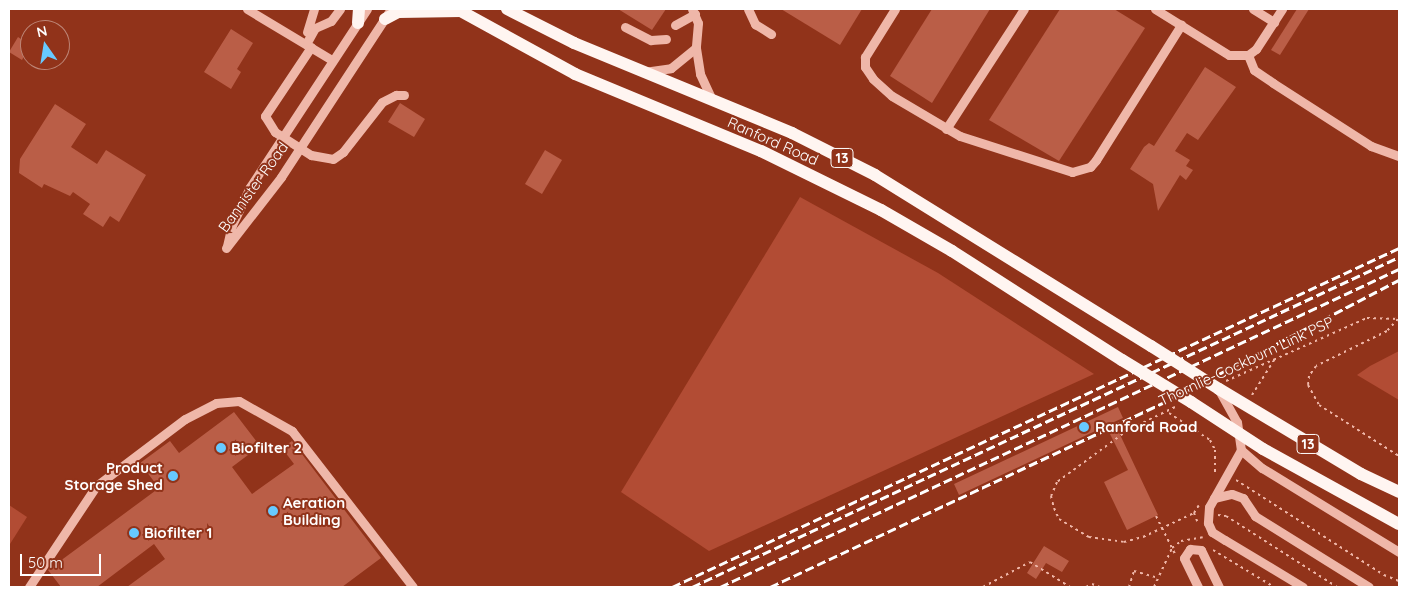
<!DOCTYPE html>
<style>
body{margin:0}
#map{position:relative;width:1408px;height:596px;overflow:hidden;background:#91331a;font-family:Quicksand,sans-serif}
div>[style]{position:absolute}
[style*='--x']{left:calc(var(--x)*1px);top:calc(var(--y)*1px);width:calc(var(--w)*1px);rotate:calc(var(--a)*1deg)}
.green>*{inset:0;background:#b24c34}
.building>*{inset:0;background:#ba5e47}
.path>*{height:2px;margin-top:-1px;transform-origin:0;background:repeating-linear-gradient(90deg,#efb7a9 0 2.5px,transparent 0 6.5px)}
.minor>*{height:9px;margin:-4.5px;padding:0 4.5px;transform-origin:4.5px;border-radius:4.5px;background:#efb7a9}
.major>*{height:12px;margin:-6px;padding:0 6px;transform-origin:6px;border-radius:6px;background:#fff5f1}
.rail>*{height:3px;margin-top:-1.5px;transform-origin:0;background:repeating-linear-gradient(90deg,#fff 0 9px,transparent 0 13px)}
.major-bridge>*{height:12px;margin:-6px;padding:0 6px;transform-origin:6px;border-radius:6px;background:#fff5f1}
.dots>*{width:14px;height:14px;translate:-50% -50%;box-sizing:border-box;border:2px solid #91331a;border-radius:50%}
span{translate:-50% -50%;white-space:nowrap;text-align:center;line-height:1.15;-webkit-text-stroke:4px #91331a;paint-order:stroke}
.shield-label span{padding:1px 4px;background:#91331a;border:1px solid;border-radius:4px;-webkit-text-stroke-width:0}
.shield-label{font-size:14px;color:#fff;font-weight:700}
.street-label{font-size:15px;color:#fff}
.poi-label{font-size:15px;color:#fff;font-weight:700}
.left{translate:0 -50%;text-align:left}
.right{translate:-100% -50%;text-align:right}
.frame{position:absolute;inset:0;border:10px solid #fff;pointer-events:none}
.north{position:absolute;left:20px;top:20px;width:50px;height:50px;box-sizing:border-box;background:#91331a;border:1px solid #bd8576;border-radius:50%;rotate:347deg;font-size:14px;font-weight:700;line-height:20px;text-align:center;color:#fff}
.north::after{content:'';display:block;margin:auto;width:18px;height:22px;background:#67c9ff;clip-path:polygon(50% 0,100% 100%,50% 72%,0 100%)}
.scale{position:absolute;left:20px;top:554px;width:81px;height:22px;box-sizing:border-box;border:2px solid #fff;border-top:0;padding-left:6px;font-size:15px;line-height:18px;white-space:nowrap;color:#fff;-webkit-text-stroke:4px #91331a;paint-order:stroke}
</style>
<div id="map">
<div class="green">
<div style="clip-path:polygon(800px 197px,938px 273px,1094px 374px,709px 551px,621px 492px)"></div>
<div style="clip-path:polygon(1399px 351px,1399px 400px,1357px 375px,1370px 366px)"></div>
<div style="clip-path:polygon(9px 505px,27px 517px,10px 544px,9px 543px)"></div>
</div>
<div class="building">
<div style="clip-path:polygon(618px 9px,666px 9px,652px 30px)"></div>
<div style="clip-path:polygon(781px 9px,862px 9px,840px 45px)"></div>
<div style="clip-path:polygon(932px 9px,990px 9px,932px 103px,890px 76px)"></div>
<div style="clip-path:polygon(1060px 9px,1114px 9px,1145px 28px,1059px 161px,989px 120px)"></div>
<div style="clip-path:polygon(1297px 9px,1309px 9px,1280px 55px,1271px 50px)"></div>
<div style="clip-path:polygon(231px 29px,253px 43px,237px 69px,241px 72px,231px 89px,204px 72px)"></div>
<div style="clip-path:polygon(18px 37px,30px 45px,22px 60px,9px 52px)"></div>
<div style="clip-path:polygon(1205px 67px,1236px 87px,1198px 140px,1187px 133px,1175px 151px,1190px 160px,1186px 166px,1193px 170px,1186px 180px,1180px 175px,1158px 211px,1153px 184px,1130px 169px,1144px 147px,1149px 143px,1154px 146px)"></div>
<div style="clip-path:polygon(400px 103px,425px 119px,414px 137px,388px 122px)"></div>
<div style="clip-path:polygon(55px 104px,86px 124px,71px 147px,97px 164px,106px 150px,146px 175px,119px 222px,110px 216px,103px 227px,83px 214px,90px 204px,73px 192px,70px 196px,44px 184px,42px 188px,19px 173px,20px 159px)"></div>
<div style="clip-path:polygon(545px 150px,562px 160px,542px 194px,525px 184px)"></div>
<div style="clip-path:polygon(1118px 407px,1123px 418px,1114px 422px,1158px 515px,1127px 530px,1104px 482px,1128px 470px,1106px 426px,959px 495px,954px 484px)"></div>
<div style="clip-path:polygon(234px 412px,260px 446px,232px 467px,252px 494px,294px 464px,282px 448px,292px 441px,381px 558px,342px 587px,127px 587px,165px 559px,154px 544px,97px 587px,61px 587px,48px 570px,159px 488px,140px 463px,170px 441px,179px 453px)"></div>
<div style="clip-path:polygon(1044px 546px,1069px 561px,1062px 572px,1046px 563px,1036px 579px,1027px 573px)"></div>
</div>
<div class="path">
<div style="--x:1398;--y:319;--w:16;--a:133"></div>
<div style="--x:1387;--y:331;--w:79;--a:153.8"></div>
<div style="--x:1316;--y:366;--w:12;--a:125"></div>
<div style="--x:1309;--y:376;--w:9;--a:96"></div>
<div style="--x:1308;--y:385;--w:23;--a:61"></div>
<div style="--x:1319;--y:405;--w:95;--a:32.5"></div>
<div style="--x:1226;--y:381;--w:154;--a:-24.1"></div>
<div style="--x:1367;--y:318;--w:32;--a:2"></div>
<div style="--x:1252;--y:395;--w:45;--a:-57.7"></div>
<div style="--x:1175;--y:407;--w:52;--a:153.9"></div>
<div style="--x:1128;--y:430;--w:88;--a:143.8"></div>
<div style="--x:1057;--y:482;--w:15;--a:113"></div>
<div style="--x:1051;--y:496;--w:12;--a:76"></div>
<div style="--x:1054;--y:508;--w:12;--a:66"></div>
<div style="--x:1059;--y:519;--w:35;--a:31"></div>
<div style="--x:1089;--y:537;--w:35;--a:8"></div>
<div style="--x:1124;--y:542;--w:20;--a:-15"></div>
<div style="--x:1143;--y:537;--w:56;--a:-25.2"></div>
<div style="--x:1194;--y:513;--w:9;--a:-58"></div>
<div style="--x:1169;--y:413;--w:49;--a:33.4"></div>
<div style="--x:1210;--y:440;--w:11;--a:63"></div>
<div style="--x:1215;--y:450;--w:24;--a:90"></div>
<div style="--x:1236;--y:480;--w:176;--a:32.7"></div>
<div style="--x:1384;--y:575;--w:16;--a:22"></div>
<div style="--x:1194;--y:513;--w:9;--a:69"></div>
<div style="--x:1218;--y:515;--w:8;--a:7"></div>
<div style="--x:1226;--y:516;--w:132;--a:32.6"></div>
<div style="--x:1156;--y:516;--w:42;--a:63.4"></div>
<div style="--x:1213;--y:550;--w:71;--a:31.2"></div>
<div style="--x:983;--y:587;--w:53;--a:-28"></div>
<div style="--x:1030;--y:562;--w:47;--a:32"></div>
<div style="--x:1086;--y:587;--w:7;--a:-27"></div>
<div style="--x:1092;--y:584;--w:9;--a:21"></div>
<div style="--x:1129;--y:587;--w:17;--a:-73"></div>
<div style="--x:1134;--y:571;--w:25;--a:16"></div>
<div style="--x:1154;--y:587;--w:43;--a:-65.2"></div>
<div style="--x:1172;--y:548;--w:11;--a:-38"></div>
<div style="--x:1181;--y:541;--w:22;--a:-10"></div>
</div>
<div class="minor">
<div style="--x:247;--y:9;--w:99;--a:31"></div>
<div style="--x:692;--y:9;--w:15;--a:67"></div>
<div style="--x:698;--y:23;--w:25;--a:95"></div>
<div style="--x:696;--y:48;--w:26;--a:81"></div>
<div style="--x:700;--y:74;--w:29;--a:65"></div>
<div style="--x:748;--y:9;--w:17;--a:65"></div>
<div style="--x:755;--y:24;--w:19;--a:32"></div>
<div style="--x:895;--y:9;--w:57;--a:122"></div>
<div style="--x:865;--y:57;--w:10;--a:90"></div>
<div style="--x:865;--y:67;--w:14;--a:56"></div>
<div style="--x:873;--y:79;--w:25;--a:42"></div>
<div style="--x:892;--y:96;--w:79;--a:30.5"></div>
<div style="--x:960;--y:136;--w:118;--a:17.8"></div>
<div style="--x:1072;--y:172;--w:19;--a:-16"></div>
<div style="--x:1090;--y:167;--w:9;--a:-49"></div>
<div style="--x:1096;--y:160;--w:160;--a:-57.8"></div>
<div style="--x:1155;--y:9;--w:87;--a:31.9"></div>
<div style="--x:1229;--y:55;--w:19;--a:0"></div>
<div style="--x:1248;--y:55;--w:16;--a:68"></div>
<div style="--x:1254;--y:70;--w:23;--a:34"></div>
<div style="--x:1273;--y:83;--w:117;--a:32.7"></div>
<div style="--x:1371;--y:146;--w:30;--a:20"></div>
<div style="--x:1253;--y:9;--w:25;--a:32"></div>
<div style="--x:675;--y:25;--w:23;--a:-29"></div>
<div style="--x:625;--y:27;--w:29;--a:27"></div>
<div style="--x:651;--y:40;--w:15;--a:-4"></div>
<div style="--x:307;--y:32;--w:24;--a:-73"></div>
<div style="--x:306;--y:44;--w:18;--a:-61"></div>
<div style="--x:315;--y:28;--w:17;--a:-24"></div>
<div style="--x:331;--y:21;--w:15;--a:-53"></div>
<div style="--x:311;--y:47;--w:83;--a:123.7"></div>
<div style="--x:265;--y:116;--w:19;--a:58"></div>
<div style="--x:275;--y:132;--w:43;--a:32.6"></div>
<div style="--x:311;--y:155;--w:22;--a:10"></div>
<div style="--x:333;--y:159;--w:12;--a:-35"></div>
<div style="--x:343;--y:152;--w:63;--a:-52"></div>
<div style="--x:382;--y:102;--w:16;--a:-27"></div>
<div style="--x:396;--y:95;--w:8;--a:0"></div>
<div style="--x:1248;--y:55;--w:10;--a:-37"></div>
<div style="--x:1256;--y:49;--w:48;--a:-57"></div>
<div style="--x:644;--y:72;--w:27;--a:-8"></div>
<div style="--x:671;--y:68;--w:32;--a:-39"></div>
<div style="--x:946;--y:129;--w:143;--a:-57"></div>
<div style="--x:227;--y:246;--w:22;--a:-77"></div>
<div style="--x:232;--y:225;--w:42;--a:-64.7"></div>
<div style="--x:250;--y:187;--w:213;--a:-56.7"></div>
<div style="--x:226;--y:248;--w:90;--a:-52.2"></div>
<div style="--x:281;--y:177;--w:201;--a:-56.8"></div>
<div style="--x:1219;--y:390;--w:37;--a:61"></div>
<div style="--x:1237;--y:422;--w:28;--a:82"></div>
<div style="--x:1241;--y:450;--w:65;--a:119.3"></div>
<div style="--x:1209;--y:507;--w:16;--a:94"></div>
<div style="--x:1208;--y:523;--w:10;--a:66"></div>
<div style="--x:1212;--y:532;--w:15;--a:32"></div>
<div style="--x:1225;--y:540;--w:91;--a:31.1"></div>
<div style="--x:1241;--y:450;--w:28;--a:41"></div>
<div style="--x:1262;--y:468;--w:161;--a:31.5"></div>
<div style="--x:1214;--y:498;--w:18;--a:-13"></div>
<div style="--x:1232;--y:494;--w:12;--a:20"></div>
<div style="--x:1243;--y:498;--w:22;--a:56"></div>
<div style="--x:1255;--y:516;--w:134;--a:31.9"></div>
<div style="--x:29;--y:587;--w:121;--a:-56.4"></div>
<div style="--x:96;--y:486;--w:111;--a:-37"></div>
<div style="--x:185;--y:419;--w:35;--a:-27"></div>
<div style="--x:216;--y:403;--w:23;--a:-5"></div>
<div style="--x:239;--y:401;--w:61;--a:29.5"></div>
<div style="--x:292;--y:431;--w:197;--a:52.2"></div>
<div style="--x:1198;--y:587;--w:32;--a:-116"></div>
<div style="--x:1184;--y:558;--w:11;--a:-56"></div>
<div style="--x:1190;--y:549;--w:11;--a:5"></div>
<div style="--x:1201;--y:550;--w:41;--a:64.1"></div>
</div>
<div class="major">
<div style="--x:457;--y:9;--w:135;--a:28.8"></div>
<div style="--x:575;--y:74;--w:201;--a:22.5"></div>
<div style="--x:761;--y:151;--w:134;--a:26.2"></div>
<div style="--x:881;--y:210;--w:82;--a:30"></div>
<div style="--x:952;--y:251;--w:202;--a:32.7"></div>
<div style="--x:507;--y:9;--w:75;--a:26.9"></div>
<div style="--x:574;--y:43;--w:236;--a:22.4"></div>
<div style="--x:792;--y:133;--w:93;--a:26.8"></div>
<div style="--x:875;--y:175;--w:325;--a:31.8"></div>
<div style="--x:385;--y:19;--w:15;--a:-28"></div>
<div style="--x:398;--y:12;--w:63;--a:-0.9"></div>
<div style="--x:358;--y:23;--w:14;--a:-86"></div>
<div style="--x:1219;--y:389;--w:165;--a:30.9"></div>
<div style="--x:1361;--y:474;--w:42;--a:25.3"></div>
<div style="--x:1191;--y:402;--w:86;--a:33.1"></div>
<div style="--x:1263;--y:449;--w:155;--a:28.9"></div>
</div>
<div class="rail">
<div style="--x:672;--y:587;--w:802;--a:-25"></div>
<div style="--x:692;--y:587;--w:780;--a:-25.02"></div>
<div style="--x:720;--y:587;--w:750;--a:-25.1"></div>
<div style="--x:770;--y:587;--w:445;--a:-25.1"></div>
<div style="--x:1173;--y:398;--w:255;--a:-27.6"></div>
</div>
<div class="major-bridge">
<div style="--x:1151;--y:346;--w:80;--a:32.3"></div>
<div style="--x:1122;--y:360;--w:81;--a:31.3"></div>
</div>
<div class="dots">
<div style="left:1084px;top:427px;background:#67c9ff"></div>
<div style="left:221px;top:448px;background:#67c9ff"></div>
<div style="left:173px;top:476px;background:#67c9ff"></div>
<div style="left:273px;top:511px;background:#67c9ff"></div>
<div style="left:134px;top:533px;background:#67c9ff"></div>
</div>
<div class="shield-label">
<span style="left:842px;top:158px">13</span>
<span style="left:1308px;top:444px">13</span>
</div>
<div class="street-label">
<span style="left:773px;top:141px;rotate:24deg">Ranford Road</span>
<span style="left:253px;top:187px;rotate:-54deg">Bannister Road</span>
<span style="left:1246px;top:361px;rotate:-25deg">Thornlie-Cockburn Link PSP</span>
</div>
<div class="poi-label">
<span class="left" style="left:1095px;top:427px">Ranford Road</span>
<span class="left" style="left:231px;top:448px">Biofilter 2</span>
<span class="right" style="left:163px;top:476px">Product<br>Storage Shed</span>
<span class="left" style="left:283px;top:511px">Aeration<br>Building</span>
<span class="left" style="left:144px;top:533px">Biofilter 1</span>
</div>
<div class="frame"></div>
<div class="north">N</div>
<div class="scale">50 m</div>
</div>
